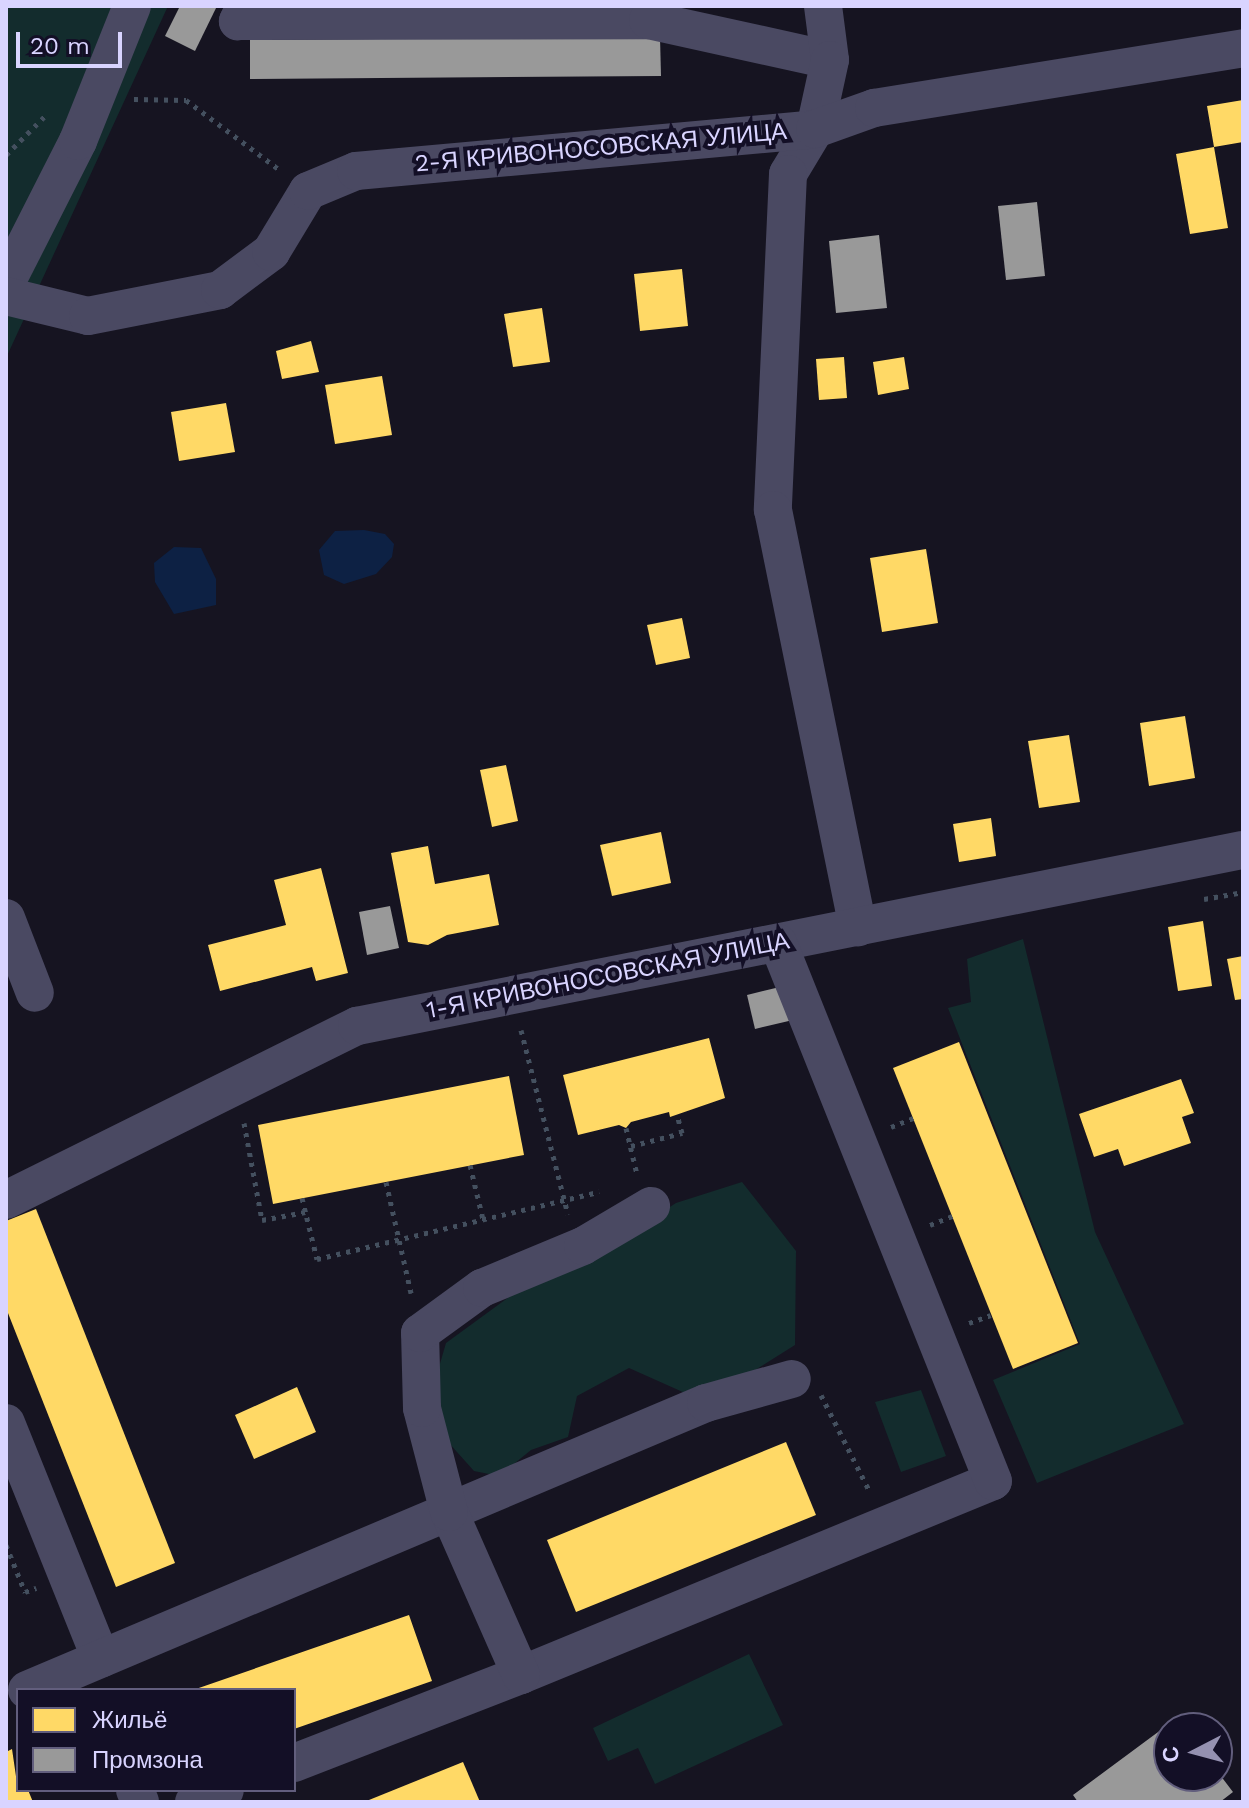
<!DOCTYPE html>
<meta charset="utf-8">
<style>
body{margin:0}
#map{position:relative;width:1249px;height:1808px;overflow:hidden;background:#161421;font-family:"Work Sans",sans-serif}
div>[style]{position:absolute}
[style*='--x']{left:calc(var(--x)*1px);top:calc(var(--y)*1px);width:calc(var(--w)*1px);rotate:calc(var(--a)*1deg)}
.green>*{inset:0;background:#132c2d}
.water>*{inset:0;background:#0d2144}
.homes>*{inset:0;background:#ffd966}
.industry>*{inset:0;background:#999}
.path>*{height:5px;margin-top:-2.5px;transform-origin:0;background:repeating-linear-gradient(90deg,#44505f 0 4px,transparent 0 10px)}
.minor>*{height:38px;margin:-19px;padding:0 19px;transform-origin:19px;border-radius:19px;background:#4a4962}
span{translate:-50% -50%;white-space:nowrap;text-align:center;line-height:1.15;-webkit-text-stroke:8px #130f26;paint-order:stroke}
.street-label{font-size:24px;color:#d9d4ff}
.frame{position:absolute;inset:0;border:8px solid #d9d4ff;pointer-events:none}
.legend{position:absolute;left:16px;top:1688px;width:280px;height:104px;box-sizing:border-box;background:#130f26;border:2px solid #625e7d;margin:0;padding:10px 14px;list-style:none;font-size:24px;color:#d9d4ff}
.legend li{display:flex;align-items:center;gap:16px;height:40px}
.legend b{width:40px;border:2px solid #625e7d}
.north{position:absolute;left:1153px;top:1712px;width:80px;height:80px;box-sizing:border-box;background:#130f26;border:2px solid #625e7d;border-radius:50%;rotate:264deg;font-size:22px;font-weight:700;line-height:32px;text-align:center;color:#d9d4ff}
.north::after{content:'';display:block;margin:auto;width:28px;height:36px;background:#9591b1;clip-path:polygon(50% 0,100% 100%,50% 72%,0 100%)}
.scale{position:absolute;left:16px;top:32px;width:106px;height:36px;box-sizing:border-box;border:4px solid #d9d4ff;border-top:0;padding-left:10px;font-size:24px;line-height:28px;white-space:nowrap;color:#d9d4ff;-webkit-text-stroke:6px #130f26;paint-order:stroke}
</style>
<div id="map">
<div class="green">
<div style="clip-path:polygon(6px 6px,168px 6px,6px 358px)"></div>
<div style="clip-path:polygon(1023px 939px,1095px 1232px,1184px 1424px,1037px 1483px,993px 1380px,1080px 1344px,948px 1008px,971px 1002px,967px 959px)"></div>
<div style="clip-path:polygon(742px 1182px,796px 1251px,795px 1345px,736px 1382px,685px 1393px,629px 1368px,577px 1396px,568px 1437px,531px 1450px,499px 1476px,474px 1471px,448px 1442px,432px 1391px,446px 1343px,516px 1292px,597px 1254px,676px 1203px)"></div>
<div style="clip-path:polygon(921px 1390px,946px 1456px,901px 1472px,875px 1402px)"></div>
<div style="clip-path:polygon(749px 1654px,783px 1725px,655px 1784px,638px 1748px,608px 1761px,593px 1728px)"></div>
</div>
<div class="water">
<div style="clip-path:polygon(364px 530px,385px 534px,394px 544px,392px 557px,376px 574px,344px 584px,324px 575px,319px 550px,335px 531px)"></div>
<div style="clip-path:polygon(174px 547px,201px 548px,216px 579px,216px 605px,174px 614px,155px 582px,154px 563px)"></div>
</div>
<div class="homes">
<div style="clip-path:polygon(1243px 100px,1243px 142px,1214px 147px,1228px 228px,1190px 234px,1176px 154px,1214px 147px,1207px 106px)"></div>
<div style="clip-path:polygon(682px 269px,688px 326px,640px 331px,634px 274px)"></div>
<div style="clip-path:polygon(542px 308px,550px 362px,513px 367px,504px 314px)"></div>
<div style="clip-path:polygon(311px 341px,319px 372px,282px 379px,276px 351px)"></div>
<div style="clip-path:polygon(844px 357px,847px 398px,819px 400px,816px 359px)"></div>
<div style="clip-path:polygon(904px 357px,909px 389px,878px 395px,873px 362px)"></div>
<div style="clip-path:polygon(382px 376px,392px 435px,335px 444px,325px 385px)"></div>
<div style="clip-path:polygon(226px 403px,235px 452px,179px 461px,171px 412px)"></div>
<div style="clip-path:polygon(926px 549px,938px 623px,882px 632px,870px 558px)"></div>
<div style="clip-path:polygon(682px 618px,690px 658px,656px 665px,647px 625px)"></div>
<div style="clip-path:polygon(1185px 716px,1195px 778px,1149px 786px,1140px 723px)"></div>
<div style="clip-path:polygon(1069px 735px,1080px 802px,1039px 808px,1028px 741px)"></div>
<div style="clip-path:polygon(506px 765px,518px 821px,492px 827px,480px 770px)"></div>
<div style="clip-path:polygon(991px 818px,996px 856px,959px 862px,953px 824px)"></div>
<div style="clip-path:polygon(661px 832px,671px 883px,612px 896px,600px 845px)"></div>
<div style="clip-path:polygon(428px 846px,435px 884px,489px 874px,499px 925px,447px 935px,428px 945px,408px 942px,391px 853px)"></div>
<div style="clip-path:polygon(321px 868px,348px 973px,316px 981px,312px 967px,220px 991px,208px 945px,286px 925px,274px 880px)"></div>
<div style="clip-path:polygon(1203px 921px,1212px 986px,1178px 991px,1168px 927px)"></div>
<div style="clip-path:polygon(1243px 956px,1243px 999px,1235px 1000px,1227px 959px)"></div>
<div style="clip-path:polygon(709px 1038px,725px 1098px,670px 1117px,669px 1112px,631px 1122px,626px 1128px,619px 1125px,578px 1135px,563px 1075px)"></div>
<div style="clip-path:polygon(959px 1042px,1078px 1343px,1013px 1369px,893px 1068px)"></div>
<div style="clip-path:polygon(509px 1076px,524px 1155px,273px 1204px,258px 1125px)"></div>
<div style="clip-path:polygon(1181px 1079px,1194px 1113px,1182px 1117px,1191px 1143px,1124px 1166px,1118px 1149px,1094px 1157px,1079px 1114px)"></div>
<div style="clip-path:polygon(36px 1209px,175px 1563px,116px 1587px,6px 1308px,6px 1221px)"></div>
<div style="clip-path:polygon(297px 1387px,316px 1432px,254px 1459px,235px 1415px)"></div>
<div style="clip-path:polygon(786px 1442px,816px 1515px,576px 1612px,547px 1540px)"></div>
<div style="clip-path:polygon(409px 1615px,432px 1681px,294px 1729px,294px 1690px,193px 1690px)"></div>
<div style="clip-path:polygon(12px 1749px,18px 1790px,28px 1790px,33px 1802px,6px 1802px,6px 1752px)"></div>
<div style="clip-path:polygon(463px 1762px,480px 1802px,364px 1802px)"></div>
</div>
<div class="industry">
<div style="clip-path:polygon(180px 6px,217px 6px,195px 51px,165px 36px)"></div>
<div style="clip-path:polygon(660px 37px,661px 76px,250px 79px,250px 40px)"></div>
<div style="clip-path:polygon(1037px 202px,1045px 276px,1006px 280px,998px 206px)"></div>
<div style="clip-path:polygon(879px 235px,887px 308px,836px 313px,829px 241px)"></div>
<div style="clip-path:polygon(390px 906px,399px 948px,367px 955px,359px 912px)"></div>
<div style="clip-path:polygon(784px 986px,793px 1020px,755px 1029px,747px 995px)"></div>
<div style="clip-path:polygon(1177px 1718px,1185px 1728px,1169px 1728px,1169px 1776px,1217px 1776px,1217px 1771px,1233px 1792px,1220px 1802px,1078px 1802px,1073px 1795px)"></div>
</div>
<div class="path">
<div style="--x:134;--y:99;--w:52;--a:1.1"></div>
<div style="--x:186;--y:100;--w:117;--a:36.7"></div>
<div style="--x:6;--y:155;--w:59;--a:-45"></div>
<div style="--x:1204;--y:899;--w:40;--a:-10"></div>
<div style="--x:521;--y:1030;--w:190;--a:75.7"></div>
<div style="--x:244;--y:1123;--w:99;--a:79.5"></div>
<div style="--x:262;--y:1220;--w:44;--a:-10.5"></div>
<div style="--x:891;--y:1127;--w:24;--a:-22"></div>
<div style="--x:626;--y:1128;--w:47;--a:76.6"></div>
<div style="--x:631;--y:1146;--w:53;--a:-14.3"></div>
<div style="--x:682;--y:1133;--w:16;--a:-105"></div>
<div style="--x:470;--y:1165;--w:56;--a:76.5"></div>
<div style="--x:386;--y:1182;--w:114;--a:77.3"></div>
<div style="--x:302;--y:1198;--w:63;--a:76.2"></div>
<div style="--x:317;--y:1259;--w:290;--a:-13.4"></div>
<div style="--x:930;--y:1225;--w:24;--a:-22"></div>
<div style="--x:969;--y:1323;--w:23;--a:-20"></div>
<div style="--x:821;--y:1395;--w:109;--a:63.2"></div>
<div style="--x:6;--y:1545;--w:51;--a:68"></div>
<div style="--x:25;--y:1592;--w:12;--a:-20"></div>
</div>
<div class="minor">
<div style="--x:245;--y:6;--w:17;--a:115"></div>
<div style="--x:238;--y:21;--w:410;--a:-0.1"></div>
<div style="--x:648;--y:20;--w:186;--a:12.4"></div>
<div style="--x:823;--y:6;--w:54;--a:82.6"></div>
<div style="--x:830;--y:60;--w:71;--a:102.3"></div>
<div style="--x:815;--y:129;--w:52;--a:121"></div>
<div style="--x:788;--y:174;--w:336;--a:92.6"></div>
<div style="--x:773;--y:510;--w:426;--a:78.5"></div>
<div style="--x:6;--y:283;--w:159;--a:-63.1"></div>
<div style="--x:78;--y:141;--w:145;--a:-68.2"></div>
<div style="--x:6;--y:296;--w:84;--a:13.7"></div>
<div style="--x:88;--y:316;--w:135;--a:-11.1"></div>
<div style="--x:220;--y:290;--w:64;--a:-36.7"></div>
<div style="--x:271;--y:252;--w:71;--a:-58.8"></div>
<div style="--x:308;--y:191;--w:52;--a:-22.6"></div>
<div style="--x:356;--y:171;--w:461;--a:-5.2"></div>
<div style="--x:815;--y:129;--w:63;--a:-19.6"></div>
<div style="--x:874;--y:108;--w:374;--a:-9.2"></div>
<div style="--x:6;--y:918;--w:80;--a:68.9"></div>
<div style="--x:6;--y:1200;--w:392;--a:-26.4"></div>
<div style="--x:357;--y:1026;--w:903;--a:-11.24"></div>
<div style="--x:6;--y:1423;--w:254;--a:68.1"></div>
<div style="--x:521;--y:1675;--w:510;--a:-22.34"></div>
<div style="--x:993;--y:1481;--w:579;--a:-111.78"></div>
<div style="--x:27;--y:1690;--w:737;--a:-22.91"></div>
<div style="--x:706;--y:1403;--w:89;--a:-15.6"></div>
<div style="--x:294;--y:1763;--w:243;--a:-21.2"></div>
<div style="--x:521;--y:1675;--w:178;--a:-113.8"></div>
<div style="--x:449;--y:1512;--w:107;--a:-104.6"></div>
<div style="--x:422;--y:1408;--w:75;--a:-91.5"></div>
<div style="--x:420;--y:1333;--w:77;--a:-36"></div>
<div style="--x:482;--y:1288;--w:109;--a:-22.6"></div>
<div style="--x:583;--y:1246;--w:79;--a:-30.5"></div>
<div style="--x:135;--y:1790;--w:13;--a:67"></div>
<div style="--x:194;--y:1802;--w:33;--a:-21"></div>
</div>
<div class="street-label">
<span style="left:601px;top:148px;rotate:-5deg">2-Я КРИВОНОСОВСКАЯ УЛИЦА</span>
<span style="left:608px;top:976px;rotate:-11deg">1-Я КРИВОНОСОВСКАЯ УЛИЦА</span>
</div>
<div class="frame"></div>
<ul class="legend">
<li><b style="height:22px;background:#ffd966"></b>Жильё</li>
<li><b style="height:22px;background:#999"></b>Промзона</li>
</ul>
<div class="north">С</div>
<div class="scale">20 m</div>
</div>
